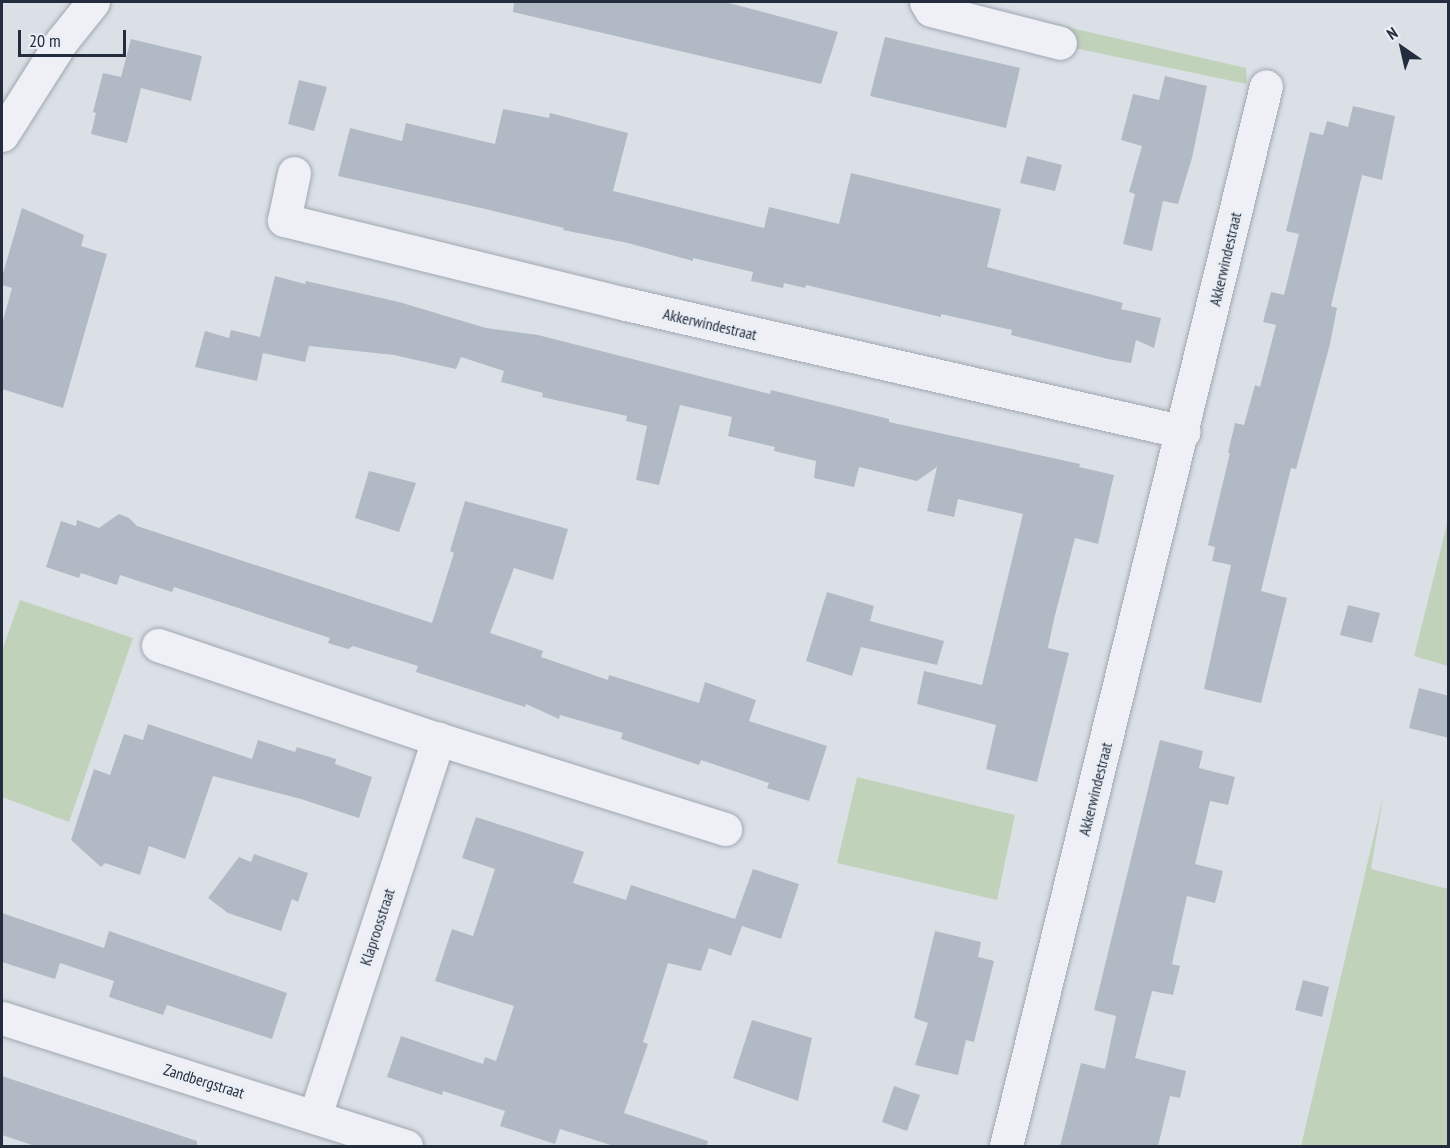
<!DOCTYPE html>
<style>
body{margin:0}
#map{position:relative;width:1450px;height:1148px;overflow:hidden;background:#dbe0e7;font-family:"PT Sans Narrow",sans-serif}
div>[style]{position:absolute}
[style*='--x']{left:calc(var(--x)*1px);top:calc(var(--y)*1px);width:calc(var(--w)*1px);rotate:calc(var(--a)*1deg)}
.green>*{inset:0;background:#c1d2bb}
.building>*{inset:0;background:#b1b9c4}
.roads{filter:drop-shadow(0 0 2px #a0a7b1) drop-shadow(0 0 2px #a0a7b1)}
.minor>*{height:33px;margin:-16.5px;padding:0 16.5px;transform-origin:16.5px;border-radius:16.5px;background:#eef0f5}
span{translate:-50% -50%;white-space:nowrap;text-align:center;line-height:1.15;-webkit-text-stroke:6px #eaeef5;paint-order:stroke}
.street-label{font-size:16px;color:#242d3e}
.frame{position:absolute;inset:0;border:3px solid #242d3e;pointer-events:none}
.north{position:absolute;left:1372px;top:18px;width:60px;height:60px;-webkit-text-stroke:4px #eaeef5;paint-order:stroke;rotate:326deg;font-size:16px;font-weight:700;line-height:24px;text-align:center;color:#242d3e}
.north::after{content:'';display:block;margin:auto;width:21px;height:27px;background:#242d3e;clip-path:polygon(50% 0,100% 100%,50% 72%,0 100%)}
.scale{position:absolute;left:18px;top:30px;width:108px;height:27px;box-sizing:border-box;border:3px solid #242d3e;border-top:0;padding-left:8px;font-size:18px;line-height:21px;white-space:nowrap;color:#242d3e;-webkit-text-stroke:4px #eaeef5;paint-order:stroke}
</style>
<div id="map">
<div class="green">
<div style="clip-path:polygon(1045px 22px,1246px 68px,1247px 84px,1040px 41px)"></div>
<div style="clip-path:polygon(1448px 520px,1448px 666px,1414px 656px)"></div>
<div style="clip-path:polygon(20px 600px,133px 638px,69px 822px,2px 797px,2px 651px)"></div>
<div style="clip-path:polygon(857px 777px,1015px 815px,997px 900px,837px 863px)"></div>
<div style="clip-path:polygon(1383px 797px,1371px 869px,1448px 889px,1448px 1146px,1301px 1146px)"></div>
</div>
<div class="building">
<div style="clip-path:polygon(514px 2px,725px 2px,838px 32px,821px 84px,513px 12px)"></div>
<div style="clip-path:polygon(885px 37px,1020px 68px,1006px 128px,870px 96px)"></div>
<div style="clip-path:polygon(131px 39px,202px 56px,191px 101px,141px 88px,127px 143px,91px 134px,96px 113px,93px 112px,103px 73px,121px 77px)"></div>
<div style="clip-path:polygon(1165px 76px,1207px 86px,1192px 158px,1178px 204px,1163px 201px,1152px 251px,1123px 244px,1135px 194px,1129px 192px,1142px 146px,1121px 140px,1133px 94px,1159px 100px)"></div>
<div style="clip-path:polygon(299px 80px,327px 87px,314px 131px,288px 124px)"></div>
<div style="clip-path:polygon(1353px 106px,1395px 116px,1382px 180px,1362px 175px,1331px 306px,1337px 308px,1330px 344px,1296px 469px,1291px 468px,1261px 591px,1287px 598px,1261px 703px,1204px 689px,1231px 565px,1212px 561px,1215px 547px,1208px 545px,1230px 453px,1228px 453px,1235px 423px,1244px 425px,1255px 385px,1260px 387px,1276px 325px,1263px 322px,1271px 292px,1284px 295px,1299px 234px,1286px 231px,1310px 132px,1323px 135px,1327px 121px,1348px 127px)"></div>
<div style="clip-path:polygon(503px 109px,549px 118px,550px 113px,628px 133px,613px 191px,764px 228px,769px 207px,839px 224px,851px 173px,1001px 209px,987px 267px,1123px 303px,1121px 309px,1161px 318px,1154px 348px,1136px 340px,1131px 363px,1108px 359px,1011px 335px,1012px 330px,941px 314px,941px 317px,806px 285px,805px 288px,784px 283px,783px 288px,751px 281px,753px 272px,693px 258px,693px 261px,628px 243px,563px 230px,564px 228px,481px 208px,338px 176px,350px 128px,402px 141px,406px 123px,495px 144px)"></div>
<div style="clip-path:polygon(1027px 156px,1062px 165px,1055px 191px,1020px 183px)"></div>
<div style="clip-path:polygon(22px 208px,84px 235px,81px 246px,107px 254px,63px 408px,2px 389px,2px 324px,12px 288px,2px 285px,2px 277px)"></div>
<div style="clip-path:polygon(275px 276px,305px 284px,306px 281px,399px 302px,486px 328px,538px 335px,770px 394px,771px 390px,889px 419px,889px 422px,1080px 464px,1079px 467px,1114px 475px,1098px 544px,1075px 538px,1054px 619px,1048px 648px,1069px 653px,1037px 782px,986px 769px,996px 725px,917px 704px,924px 671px,982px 685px,1023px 514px,958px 499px,954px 517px,927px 511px,937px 467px,917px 481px,859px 467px,854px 487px,814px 478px,816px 461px,774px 451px,775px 447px,728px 436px,732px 417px,680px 405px,659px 485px,636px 480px,647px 426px,626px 421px,627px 416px,542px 397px,543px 393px,501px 382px,504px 371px,461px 357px,456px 369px,394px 355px,309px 346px,305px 362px,263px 353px,257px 381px,195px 367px,205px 331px,229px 338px,231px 330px,260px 337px)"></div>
<div style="clip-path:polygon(369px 471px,416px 483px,399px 532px,355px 518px)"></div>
<div style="clip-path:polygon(465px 501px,568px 529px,553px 580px,514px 568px,490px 633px,543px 651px,541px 657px,608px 680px,609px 675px,699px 703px,705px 682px,756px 700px,749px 721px,827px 746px,809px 801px,767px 788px,769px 783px,701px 760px,699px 765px,621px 739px,623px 733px,560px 715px,559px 719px,526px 704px,525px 707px,416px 672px,418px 666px,353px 646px,348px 649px,328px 643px,330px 638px,174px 587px,172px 592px,120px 575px,117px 585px,81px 573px,79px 578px,46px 567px,61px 521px,76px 526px,77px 520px,99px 528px,119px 514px,129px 518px,137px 526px,432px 623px,454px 553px,450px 551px)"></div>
<div style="clip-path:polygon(827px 592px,874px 606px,870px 621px,944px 641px,937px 665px,861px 647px,852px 676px,806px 661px)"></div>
<div style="clip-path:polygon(1348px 605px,1380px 613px,1372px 643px,1340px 635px)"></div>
<div style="clip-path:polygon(1419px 688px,1449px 696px,1449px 738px,1409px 728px)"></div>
<div style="clip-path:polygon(148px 724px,252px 759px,258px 740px,295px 752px,297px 747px,336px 759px,335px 764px,372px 777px,359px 818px,301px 799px,213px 776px,185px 859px,149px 846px,140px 875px,105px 863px,101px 867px,71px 840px,94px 769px,110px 775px,124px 734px,143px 740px)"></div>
<div style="clip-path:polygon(1160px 740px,1203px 751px,1199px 768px,1235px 777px,1228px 805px,1210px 801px,1195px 864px,1223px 871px,1215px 903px,1187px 896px,1172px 964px,1180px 966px,1173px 995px,1152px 991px,1135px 1058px,1186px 1071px,1180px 1098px,1170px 1096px,1158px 1146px,1060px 1146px,1081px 1063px,1105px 1069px,1116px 1016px,1094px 1010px)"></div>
<div style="clip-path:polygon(476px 817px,584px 852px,573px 883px,626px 900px,631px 885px,735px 919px,753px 869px,799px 884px,781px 939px,742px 926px,731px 956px,709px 948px,701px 971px,668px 963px,643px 1042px,648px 1044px,624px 1113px,708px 1141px,707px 1146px,614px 1146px,560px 1129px,555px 1144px,500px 1126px,505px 1111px,443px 1091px,442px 1095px,387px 1077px,401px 1036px,483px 1064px,485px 1057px,496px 1061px,514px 1006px,435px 981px,452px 929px,473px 936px,495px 869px,462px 858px)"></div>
<div style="clip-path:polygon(254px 854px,308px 873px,298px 902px,292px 899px,281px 931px,228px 913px,208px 898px,239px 857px,251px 862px)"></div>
<div style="clip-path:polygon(2px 913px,104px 948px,109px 931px,287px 993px,272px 1039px,167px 1005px,163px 1015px,109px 997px,114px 981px,60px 963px,55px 979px,2px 962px)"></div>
<div style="clip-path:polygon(935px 931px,981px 942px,978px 957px,994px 961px,974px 1042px,966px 1040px,958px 1075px,915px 1065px,928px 1023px,914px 1018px)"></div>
<div style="clip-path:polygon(1303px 980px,1329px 987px,1322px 1017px,1295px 1010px)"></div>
<div style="clip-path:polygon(752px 1020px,812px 1038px,798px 1101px,733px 1078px)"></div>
<div style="clip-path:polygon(2px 1076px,197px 1141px,197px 1146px,35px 1146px,2px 1135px)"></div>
<div style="clip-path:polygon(894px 1086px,920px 1095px,907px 1131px,882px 1122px)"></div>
</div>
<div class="roads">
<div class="minor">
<div style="--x:926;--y:2;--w:9;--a:58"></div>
<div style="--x:931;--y:10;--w:133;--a:14.3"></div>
<div style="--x:2;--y:135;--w:110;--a:-57.6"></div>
<div style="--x:61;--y:42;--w:51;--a:-51.3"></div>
<div style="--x:294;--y:173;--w:48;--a:102"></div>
<div style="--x:284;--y:220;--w:352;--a:13.8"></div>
<div style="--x:626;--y:304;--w:572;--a:12.92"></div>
<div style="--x:158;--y:645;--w:295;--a:18.6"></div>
<div style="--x:438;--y:739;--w:301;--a:17.4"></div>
<div style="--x:2;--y:1018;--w:424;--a:17.6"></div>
<div style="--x:315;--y:1116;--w:397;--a:-71.9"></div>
<div style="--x:1006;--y:1146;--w:1091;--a:-76.22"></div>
</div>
</div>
<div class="street-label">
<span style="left:1225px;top:259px;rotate:-77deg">Akkerwindestraat</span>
<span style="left:710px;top:324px;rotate:13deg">Akkerwindestraat</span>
<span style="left:1095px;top:789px;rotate:-76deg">Akkerwindestraat</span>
<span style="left:377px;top:927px;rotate:-72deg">Klaproosstraat</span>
<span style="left:204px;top:1081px;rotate:17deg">Zandbergstraat</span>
</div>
<div class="frame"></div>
<div class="north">N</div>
<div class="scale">20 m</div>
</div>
